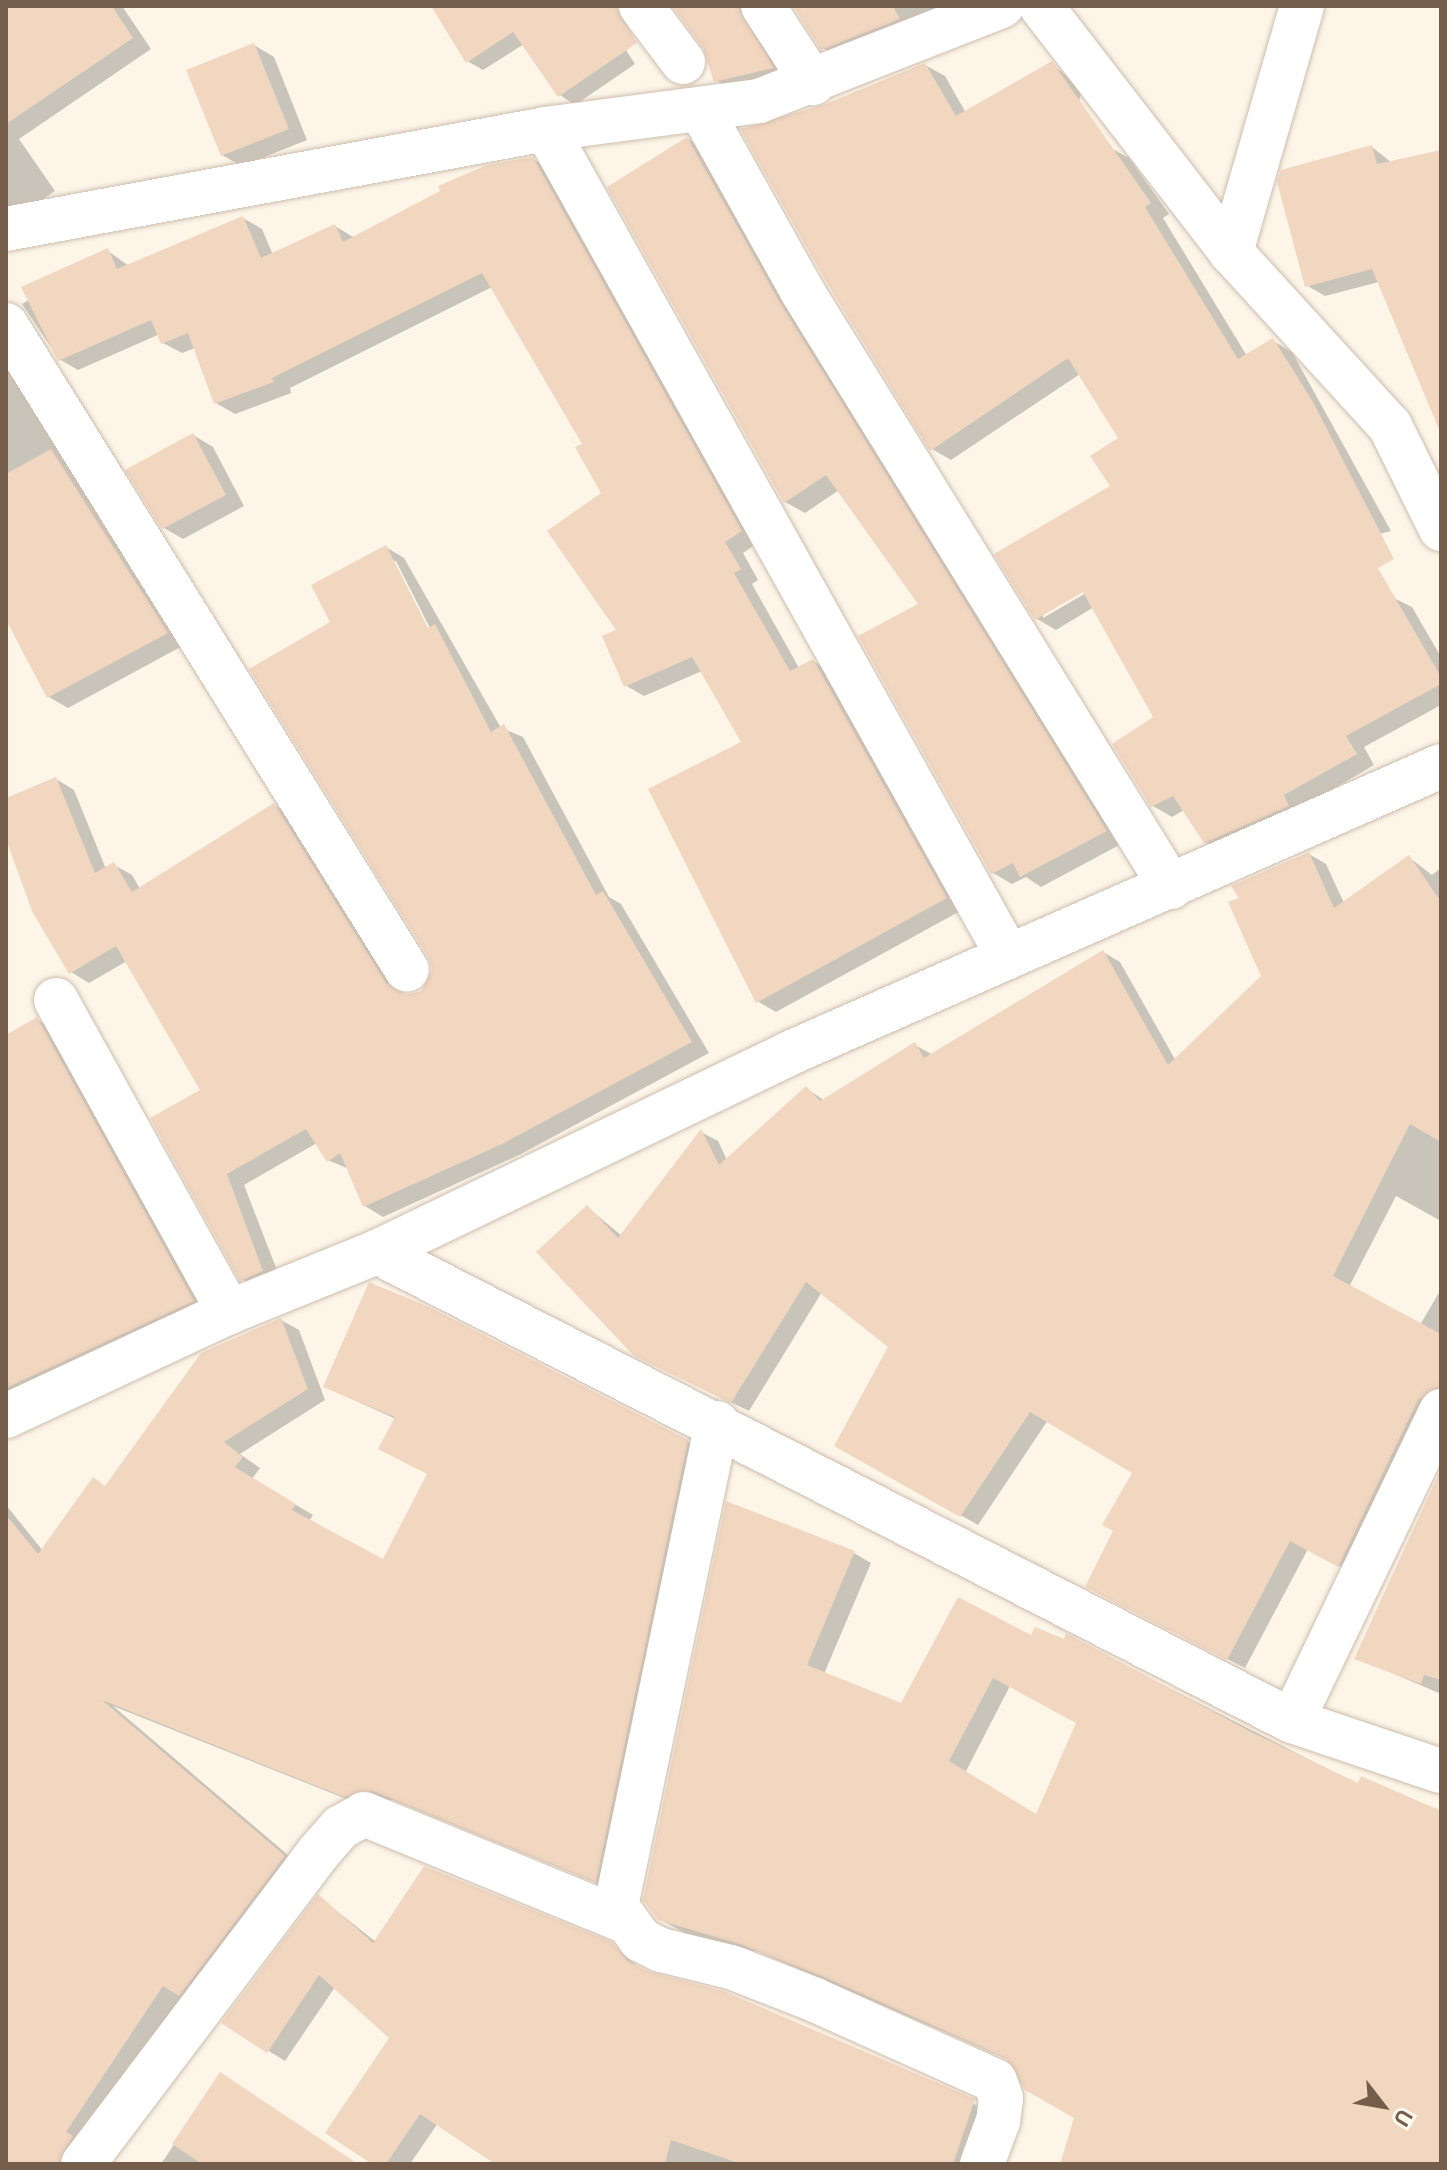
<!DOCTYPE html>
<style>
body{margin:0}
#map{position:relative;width:1447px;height:2170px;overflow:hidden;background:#fcf5e8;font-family:Ubuntu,sans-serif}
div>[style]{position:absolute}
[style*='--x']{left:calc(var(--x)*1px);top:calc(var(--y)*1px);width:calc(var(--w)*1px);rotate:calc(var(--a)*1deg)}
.shadow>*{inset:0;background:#0003}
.building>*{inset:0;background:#f1d6c0}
.roads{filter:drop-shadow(0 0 2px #cebdae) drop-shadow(0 0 2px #cebdae)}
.minor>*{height:44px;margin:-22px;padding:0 22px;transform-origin:22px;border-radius:22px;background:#fff}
span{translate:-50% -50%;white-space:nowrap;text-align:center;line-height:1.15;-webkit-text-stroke:6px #fff9ee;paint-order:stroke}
.frame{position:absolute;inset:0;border:8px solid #755d4c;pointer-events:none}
.north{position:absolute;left:1343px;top:2066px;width:80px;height:80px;-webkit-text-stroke:6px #fff9ee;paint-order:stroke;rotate:121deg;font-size:22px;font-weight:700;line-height:32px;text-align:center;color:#755d4c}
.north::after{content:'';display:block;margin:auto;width:28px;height:36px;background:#755d4c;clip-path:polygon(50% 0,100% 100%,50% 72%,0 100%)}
</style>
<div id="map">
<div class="shadow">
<div style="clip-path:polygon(6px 6px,122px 6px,151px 49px,19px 139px,55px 191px,7px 224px)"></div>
<div style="clip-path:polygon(452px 6px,586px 6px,608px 22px,635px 64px,575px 105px,560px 95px,524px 44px,483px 70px,467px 61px)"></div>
<div style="clip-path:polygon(675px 6px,757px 6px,786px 76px,730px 88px,716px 80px,705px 47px)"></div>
<div style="clip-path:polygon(795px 6px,950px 6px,837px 56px,823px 48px)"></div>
<div style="clip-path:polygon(254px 45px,274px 57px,307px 140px,242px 166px,222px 155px)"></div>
<div style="clip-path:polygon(evenodd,1052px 64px,1082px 88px,1061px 181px,1111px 148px,1129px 158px,1169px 214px,1163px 218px,1247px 356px,1273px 341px,1292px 352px,1391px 531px,1304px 554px,1412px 607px,1441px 657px,1441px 705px,1364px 747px,1374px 765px,1224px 853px,1205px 842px,1184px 810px,1172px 817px,1153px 806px,1156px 718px,1094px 607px,1056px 630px,1037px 619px,1112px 486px,1121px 438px,1080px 374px,951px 460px,932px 449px,827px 106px,925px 65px,945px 76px,966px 113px,1052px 64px,1091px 585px,1093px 589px,1043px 618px,1043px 613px,1091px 585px)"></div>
<div style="clip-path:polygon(688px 139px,707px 151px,1125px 842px,1041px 887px,1026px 877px,1012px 884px,993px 873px,921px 605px,839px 490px,805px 513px,785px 502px)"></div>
<div style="clip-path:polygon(1372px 147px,1392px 163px,1441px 152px,1441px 419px,1379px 282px,1325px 296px,1306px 285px)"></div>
<div style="clip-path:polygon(533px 159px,552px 170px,759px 542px,743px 553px,758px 580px,752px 584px,799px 668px,813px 661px,832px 672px,964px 909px,776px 1012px,757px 1001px,744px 742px,702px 671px,644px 696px,625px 685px,604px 494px,584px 445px,492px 287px,290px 388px,291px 393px,235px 414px,216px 403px,195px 348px,182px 353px,163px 343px,160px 334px,78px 370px,59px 359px,22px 304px,108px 251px,129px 266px,243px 218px,262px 229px,273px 255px,335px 226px,353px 237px)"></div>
<div style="clip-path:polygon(6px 355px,186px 644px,68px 708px,49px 697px,6px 616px)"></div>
<div style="clip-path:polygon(193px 435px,213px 447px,244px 506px,183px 539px,164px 528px)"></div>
<div style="clip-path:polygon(evenodd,386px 547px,404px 558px,501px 728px,523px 737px,609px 897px,621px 904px,709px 1053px,521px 1154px,383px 1217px,365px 1206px,349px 1169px,328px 1160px,317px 1143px,244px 1185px,280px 1278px,260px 1290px,242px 1279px,203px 1091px,127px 961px,89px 983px,71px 972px,6px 837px,6px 800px,56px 779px,74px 790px,106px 869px,114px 865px,132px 875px,140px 889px,274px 805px,292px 816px,404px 995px,422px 992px,434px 970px,333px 623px,386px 547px,392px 561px,396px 561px,434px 636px,430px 638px,392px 561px)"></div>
<div style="clip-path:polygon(1309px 854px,1326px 864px,1344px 903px,1410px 858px,1432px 875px,1441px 868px,1441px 1221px,1396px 1196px,1349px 1287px,1420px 1325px,1441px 1289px,1441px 1406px,1356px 1575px,1308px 1549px,1245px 1668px,1104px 1596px,1115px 1530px,1135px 1472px,1048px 1420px,978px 1525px,836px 1445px,891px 1346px,822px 1292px,749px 1411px,654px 1365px,587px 1207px,622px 1236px,701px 1132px,718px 1141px,727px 1160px,806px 1088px,825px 1101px,915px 1045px,933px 1055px,1103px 952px,1120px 962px,1176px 1061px,1263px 977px)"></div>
<div style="clip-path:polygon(37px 1020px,56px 1030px,211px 1311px,6px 1405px,6px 1038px)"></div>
<div style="clip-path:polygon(281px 1320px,299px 1330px,325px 1400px,240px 1454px,260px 1468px,252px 1479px,313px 1515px,309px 1521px,384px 1561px,429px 1474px,396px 1419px,325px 1387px,687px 1441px,705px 1452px,614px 1890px,393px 1800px,364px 1806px,113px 1706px,302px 1867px,198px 2005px,182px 1996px,82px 2144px,80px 2164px,6px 2164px,6px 1505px,43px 1551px)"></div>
<div style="clip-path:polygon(1441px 1475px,1441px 1694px,1357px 1658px)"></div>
<div style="clip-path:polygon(evenodd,854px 1553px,871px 1563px,824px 1674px,902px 1705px,1032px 1637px,1064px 1641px,1067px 1636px,1359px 1785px,1362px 1779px,1441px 1811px,1441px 2164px,1062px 2164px,1076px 2117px,1009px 2060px,759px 1952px,689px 1935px,659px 1919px,854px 1553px,1010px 1686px,1078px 1723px,1038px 1816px,965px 1773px,1010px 1686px)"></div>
<div style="clip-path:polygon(319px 1897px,376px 1942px,611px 1944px,644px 1972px,991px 2111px,975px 2164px,496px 2164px,438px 2123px,410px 2164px,375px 2164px,392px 2038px,335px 1987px,285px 2061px,224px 2023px)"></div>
<div style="clip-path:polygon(221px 2075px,340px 2164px,161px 2164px)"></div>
</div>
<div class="building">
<div style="clip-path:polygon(6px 6px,112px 6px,133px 38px,6px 124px)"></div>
<div style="clip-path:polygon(431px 6px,616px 6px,637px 43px,558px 97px,513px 32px,466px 63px)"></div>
<div style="clip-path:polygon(672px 6px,738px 6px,774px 68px,714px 82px,703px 48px)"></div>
<div style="clip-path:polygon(793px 6px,893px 6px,900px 19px,821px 50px)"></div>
<div style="clip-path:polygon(254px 43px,289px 129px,221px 156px,186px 70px)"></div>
<div style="clip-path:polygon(1052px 61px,1151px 203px,1145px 207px,1238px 359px,1273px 338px,1313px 402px,1394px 559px,1378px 568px,1441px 677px,1441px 684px,1346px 736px,1357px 754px,1284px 795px,1289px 806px,1204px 843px,1173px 796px,1151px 807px,1112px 744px,1153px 717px,1083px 592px,1035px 620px,994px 554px,1110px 486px,1090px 456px,1118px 438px,1068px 358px,930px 451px,824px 278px,740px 129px,826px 104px,925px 63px,956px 116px)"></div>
<div style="clip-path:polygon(687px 137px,781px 304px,1107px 831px,1020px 877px,1013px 863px,991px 874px,858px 636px,918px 604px,826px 475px,784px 503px,607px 187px)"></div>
<div style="clip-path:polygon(1372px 145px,1377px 164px,1441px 150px,1441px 434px,1372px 269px,1305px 287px,1277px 182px,1281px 170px)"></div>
<div style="clip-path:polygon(533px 157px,742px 531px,725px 542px,741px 569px,734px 573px,790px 671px,813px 659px,947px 898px,756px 1003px,648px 789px,741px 742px,692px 657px,624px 687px,602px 636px,616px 630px,547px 531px,601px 493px,575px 447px,582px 444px,482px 273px,272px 378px,274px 382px,214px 404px,188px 333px,161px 344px,151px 320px,58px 361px,21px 287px,108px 248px,117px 269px,243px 216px,261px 258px,335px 224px,343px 242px,440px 191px,438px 186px,487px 165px)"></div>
<div style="clip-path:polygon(193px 433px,226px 495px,162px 529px,125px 470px)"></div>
<div style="clip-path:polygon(51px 449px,168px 633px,47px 698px,6px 620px,6px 474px)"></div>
<div style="clip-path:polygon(386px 545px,428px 628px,435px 624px,491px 732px,504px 724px,596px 895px,603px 891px,692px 1042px,502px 1144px,363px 1207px,340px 1153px,327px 1162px,306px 1129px,227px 1174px,263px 1271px,240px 1281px,150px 1118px,200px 1090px,116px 946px,69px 974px,32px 911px,6px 839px,6px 798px,56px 777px,95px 873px,114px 862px,132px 892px,274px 803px,386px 983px,407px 995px,421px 991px,432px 970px,428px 957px,249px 669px,330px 622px,311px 585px)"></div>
<div style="clip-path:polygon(1309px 852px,1334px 908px,1409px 855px,1441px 902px,1441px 1142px,1410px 1124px,1333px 1276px,1441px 1334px,1441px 1386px,1418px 1400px,1338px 1567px,1290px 1541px,1227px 1660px,1085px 1587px,1113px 1531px,1102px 1525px,1132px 1473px,1030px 1412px,960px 1517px,834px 1446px,888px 1347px,806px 1282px,731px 1403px,634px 1356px,536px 1252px,587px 1205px,618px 1238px,701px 1129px,719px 1165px,806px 1086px,820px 1101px,915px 1042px,924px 1058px,1103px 950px,1168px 1065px,1261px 976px,1228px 902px,1239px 898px,1231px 886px)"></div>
<div style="clip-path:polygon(37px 1017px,194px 1301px,6px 1388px,6px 1035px)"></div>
<div style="clip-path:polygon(369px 1282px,429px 1307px,688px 1440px,596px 1882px,373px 1791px,344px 1797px,102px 1700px,285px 1856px,179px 1996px,163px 1986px,66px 2132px,73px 2136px,59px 2164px,6px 2164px,6px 1515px,38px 1554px,93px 1477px,105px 1486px,201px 1353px,281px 1318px,308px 1389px,224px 1442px,243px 1457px,235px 1467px,296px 1504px,292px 1510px,383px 1559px,427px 1474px,378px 1449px,395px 1417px,323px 1387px)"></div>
<div style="clip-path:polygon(1441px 1469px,1441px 1680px,1424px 1675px,1421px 1684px,1354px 1659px)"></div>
<div style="clip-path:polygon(evenodd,726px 1501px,855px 1551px,807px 1665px,901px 1703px,958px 1597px,1031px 1635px,1035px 1627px,1064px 1639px,1066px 1633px,1253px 1733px,1358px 1783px,1361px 1776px,1441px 1811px,1441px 2164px,1060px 2164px,1074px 2118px,1025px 2090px,1006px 2058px,824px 1977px,740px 1944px,658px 1920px,643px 1900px,726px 1501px,993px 1678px,1076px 1723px,1036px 1814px,949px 1761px,993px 1678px)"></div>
<div style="clip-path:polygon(424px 1866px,612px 1942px,629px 1962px,650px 1972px,723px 1991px,975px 2099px,953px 2164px,741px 2164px,671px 2140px,665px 2164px,495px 2164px,420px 2114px,386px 2164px,372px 2164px,325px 2133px,389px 2038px,319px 1975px,267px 2053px,221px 2023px,318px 1894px,373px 1943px)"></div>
<div style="clip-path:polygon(220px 2072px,358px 2164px,202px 2164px,172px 2144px)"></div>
</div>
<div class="roads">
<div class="minor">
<div style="--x:641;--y:6;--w:70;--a:53.1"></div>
<div style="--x:763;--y:6;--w:92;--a:57"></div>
<div style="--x:1041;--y:6;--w:311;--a:52.3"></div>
<div style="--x:1231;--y:252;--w:236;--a:47.6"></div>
<div style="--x:1390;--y:426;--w:115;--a:63.7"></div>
<div style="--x:701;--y:110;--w:207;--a:60.8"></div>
<div style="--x:802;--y:291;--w:701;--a:58.24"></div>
<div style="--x:546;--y:129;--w:947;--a:60.81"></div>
<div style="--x:6;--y:229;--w:549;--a:-10.49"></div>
<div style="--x:546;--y:129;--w:215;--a:-7.5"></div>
<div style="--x:759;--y:101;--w:261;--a:-21.4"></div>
<div style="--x:1231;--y:252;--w:256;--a:-73.9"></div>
<div style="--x:6;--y:325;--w:759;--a:58.13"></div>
<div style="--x:56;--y:1000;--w:357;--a:61"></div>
<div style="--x:377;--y:1252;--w:1028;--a:27.14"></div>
<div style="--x:1292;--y:1721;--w:157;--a:18.6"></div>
<div style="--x:6;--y:1416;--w:246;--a:-25"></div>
<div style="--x:229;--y:1312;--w:160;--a:-22.1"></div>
<div style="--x:377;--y:1252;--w:458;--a:-25.7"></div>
<div style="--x:790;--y:1053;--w:711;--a:-23.79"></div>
<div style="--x:717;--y:1423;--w:493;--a:101.8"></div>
<div style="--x:616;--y:1906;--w:42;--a:53.7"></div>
<div style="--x:641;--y:1940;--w:22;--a:27"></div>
<div style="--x:661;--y:1950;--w:72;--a:13.7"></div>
<div style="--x:731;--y:1967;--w:90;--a:21.4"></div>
<div style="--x:815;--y:2000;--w:197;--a:24.2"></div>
<div style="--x:995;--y:2081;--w:18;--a:71"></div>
<div style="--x:1001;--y:2098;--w:23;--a:97"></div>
<div style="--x:998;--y:2121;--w:46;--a:110.4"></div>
<div style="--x:1292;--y:1721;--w:344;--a:-64.3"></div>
<div style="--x:83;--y:2164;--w:391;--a:-52.9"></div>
<div style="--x:319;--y:1852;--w:33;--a:-49"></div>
<div style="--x:341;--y:1827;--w:26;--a:-29"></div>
<div style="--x:364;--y:1814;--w:280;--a:22.3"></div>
</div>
</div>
<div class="frame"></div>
<div class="north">U</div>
</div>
